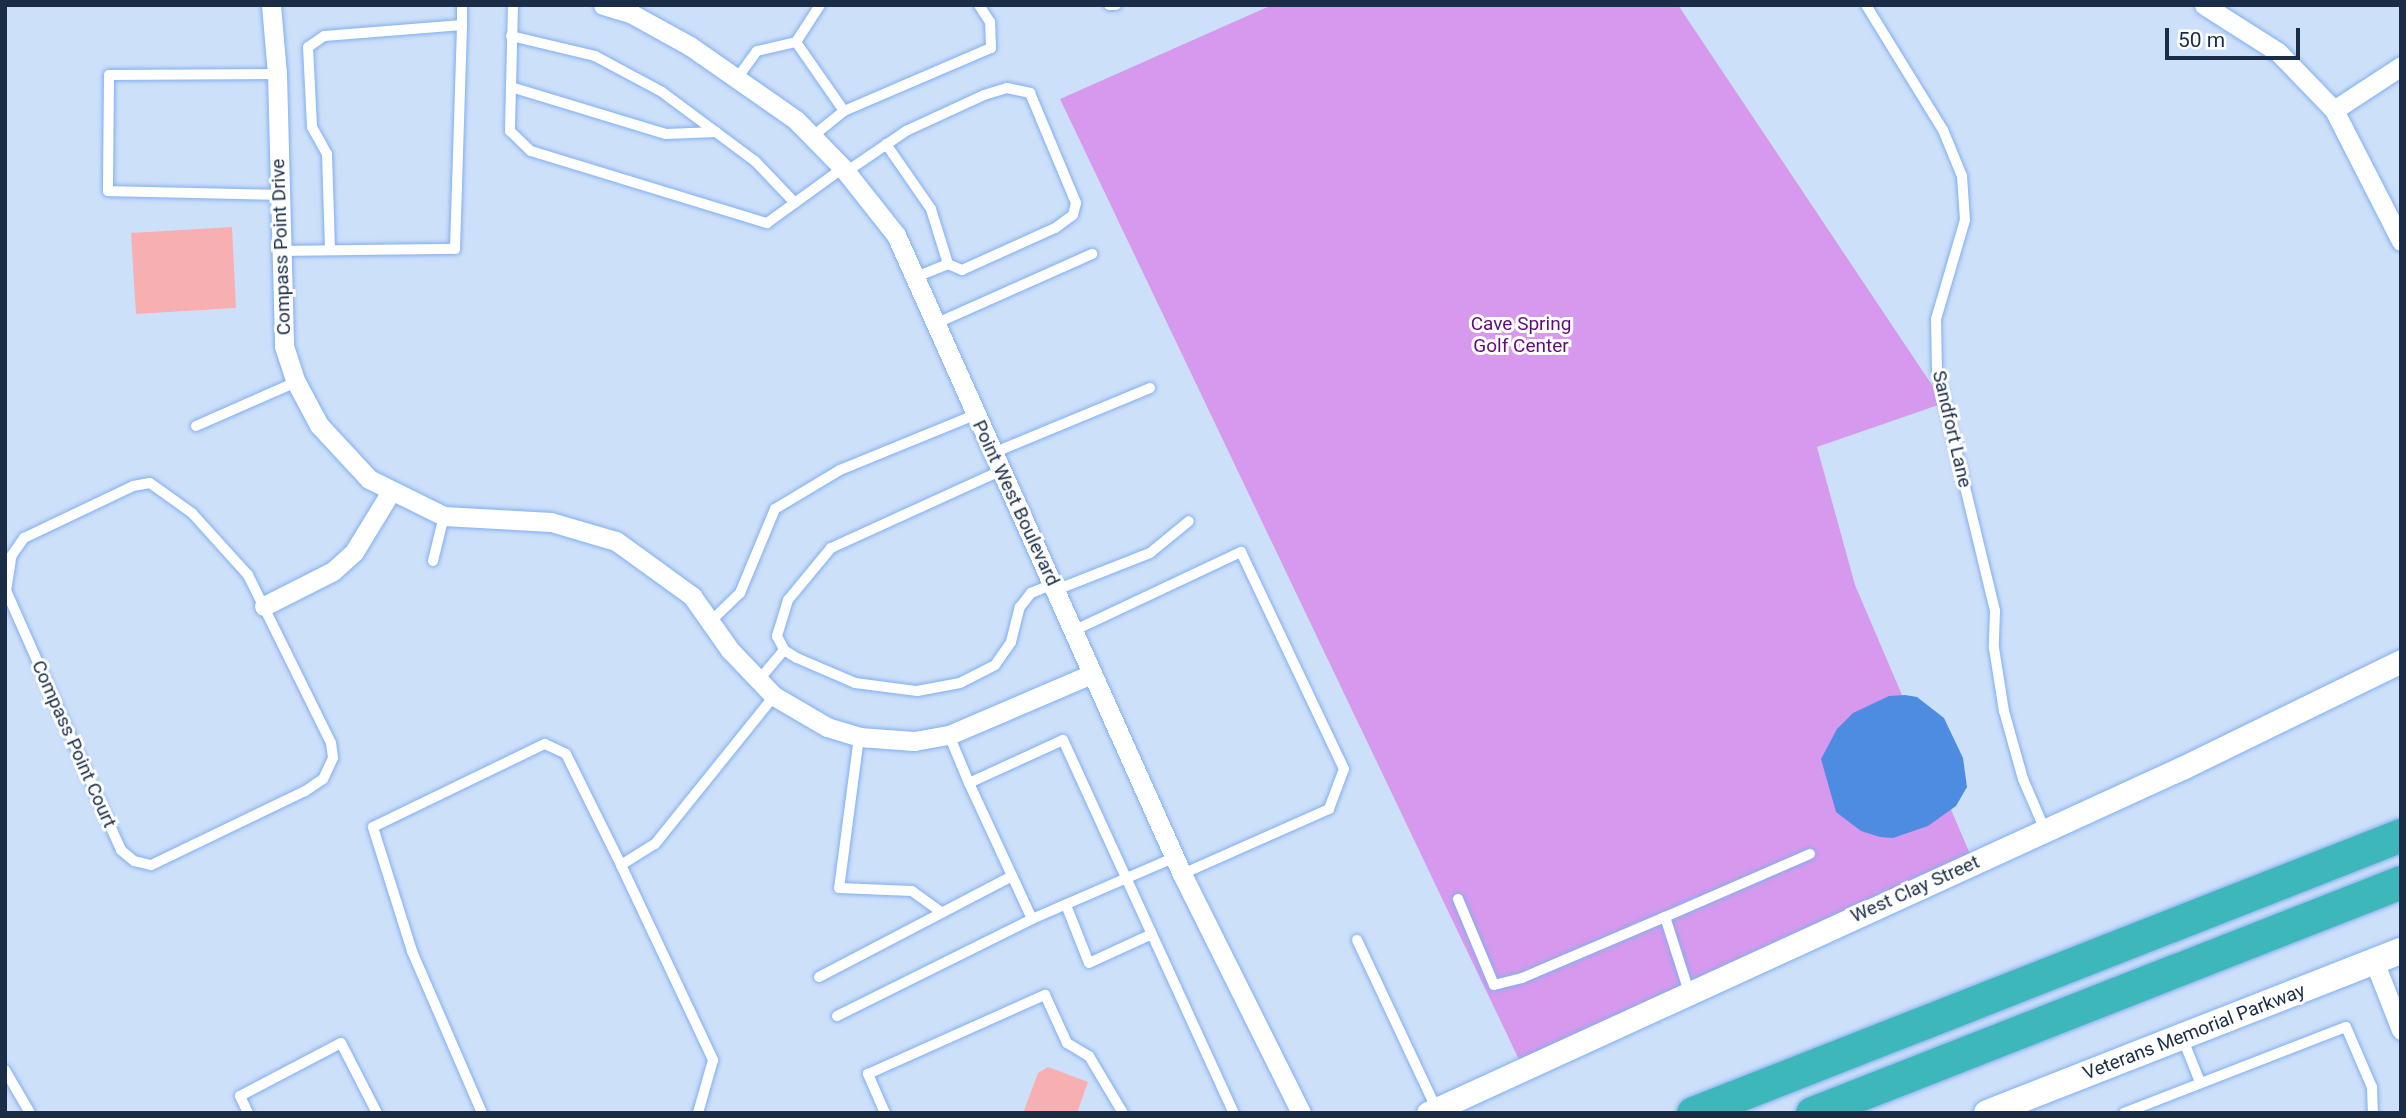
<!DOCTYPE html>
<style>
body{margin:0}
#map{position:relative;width:2406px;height:1118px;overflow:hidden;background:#cde0fa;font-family:Roboto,sans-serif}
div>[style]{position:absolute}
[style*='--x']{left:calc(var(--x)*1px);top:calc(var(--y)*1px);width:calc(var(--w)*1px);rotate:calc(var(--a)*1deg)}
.green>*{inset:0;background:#d799ed}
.water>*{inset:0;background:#4e8ce1}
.building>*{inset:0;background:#f8afb2}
.roads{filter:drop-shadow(0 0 2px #81afef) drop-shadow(0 0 2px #81afef)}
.service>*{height:10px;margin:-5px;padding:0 5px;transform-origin:5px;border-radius:5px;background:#fff}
.minor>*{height:19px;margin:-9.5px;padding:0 9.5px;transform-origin:9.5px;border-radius:9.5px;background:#fff}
.tertiary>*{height:23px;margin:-11.5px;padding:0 11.5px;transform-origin:11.5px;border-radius:11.5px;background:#fff}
.secondary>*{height:26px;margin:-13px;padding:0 13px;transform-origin:13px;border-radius:13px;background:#fff}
.motorway>*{height:33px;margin:-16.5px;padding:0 16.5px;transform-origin:16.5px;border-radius:16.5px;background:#3db7b9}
span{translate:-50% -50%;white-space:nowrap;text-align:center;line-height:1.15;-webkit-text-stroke:6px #fff;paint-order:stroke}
.street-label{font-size:19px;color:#1a2c46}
.park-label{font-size:19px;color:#620a7b}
.frame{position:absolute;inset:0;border:7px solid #1a2c46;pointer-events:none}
.scale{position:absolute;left:2165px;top:28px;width:135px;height:32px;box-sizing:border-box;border:4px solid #1a2c46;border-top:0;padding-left:9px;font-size:21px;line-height:24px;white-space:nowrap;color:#1a2c46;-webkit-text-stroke:5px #fff;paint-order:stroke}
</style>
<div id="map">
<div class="green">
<div style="clip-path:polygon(1272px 5px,1678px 5px,1944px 403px,1817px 447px,1855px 585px,1976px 868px,1524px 1070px,1060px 99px)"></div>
</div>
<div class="water">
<div style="clip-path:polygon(1905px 695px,1917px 697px,1944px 718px,1963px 758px,1967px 787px,1956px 806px,1928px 826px,1893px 838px,1880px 837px,1861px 831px,1836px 812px,1821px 759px,1837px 729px,1853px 713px,1889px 696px)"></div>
</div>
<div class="building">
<div style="clip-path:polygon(232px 227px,236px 308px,136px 314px,131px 233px)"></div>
<div style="clip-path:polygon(1048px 1067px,1088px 1082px,1077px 1113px,1023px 1113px,1038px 1073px)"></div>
</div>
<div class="roads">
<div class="service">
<div style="--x:462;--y:5;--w:20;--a:90"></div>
<div style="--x:513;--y:5;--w:126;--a:91.4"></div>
<div style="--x:510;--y:131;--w:29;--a:44"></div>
<div style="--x:531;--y:151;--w:247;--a:17"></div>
<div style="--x:767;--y:223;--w:94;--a:-35.9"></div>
<div style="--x:1109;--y:5;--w:7;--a:0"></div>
<div style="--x:1866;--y:5;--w:147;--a:58.4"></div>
<div style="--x:1943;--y:130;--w:50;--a:67.6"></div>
<div style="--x:1962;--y:176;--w:44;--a:86.1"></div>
<div style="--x:1965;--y:220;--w:103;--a:106.3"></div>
<div style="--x:1936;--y:319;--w:52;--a:88.9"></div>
<div style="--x:1937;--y:371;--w:247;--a:76.4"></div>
<div style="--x:1995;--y:611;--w:37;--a:92"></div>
<div style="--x:1994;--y:648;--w:64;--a:81"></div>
<div style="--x:2004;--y:711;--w:71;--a:74.4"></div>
<div style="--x:2023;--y:779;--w:56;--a:66.7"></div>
<div style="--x:511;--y:36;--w:86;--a:13.4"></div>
<div style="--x:595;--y:56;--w:76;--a:28.2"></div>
<div style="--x:662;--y:92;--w:116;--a:36.6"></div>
<div style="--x:755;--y:161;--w:58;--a:46.4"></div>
<div style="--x:796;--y:42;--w:84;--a:55.2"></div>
<div style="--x:277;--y:74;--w:168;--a:179.7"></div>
<div style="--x:109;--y:75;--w:116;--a:90.5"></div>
<div style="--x:108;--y:191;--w:171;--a:1.3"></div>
<div style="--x:738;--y:77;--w:32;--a:-54"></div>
<div style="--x:757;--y:51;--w:40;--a:-13"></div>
<div style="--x:796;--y:42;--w:44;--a:-57"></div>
<div style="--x:511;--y:87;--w:162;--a:16.9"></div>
<div style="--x:666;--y:134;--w:50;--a:-2.3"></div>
<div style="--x:813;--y:136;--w:40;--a:-39"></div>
<div style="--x:844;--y:111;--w:160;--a:-23.2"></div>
<div style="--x:991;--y:48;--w:26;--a:-92"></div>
<div style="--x:990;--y:22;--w:20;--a:-123"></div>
<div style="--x:886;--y:144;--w:79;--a:55.3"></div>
<div style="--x:931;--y:209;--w:58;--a:72.8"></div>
<div style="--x:846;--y:172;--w:73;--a:-34.3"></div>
<div style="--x:906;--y:131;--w:86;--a:-24.8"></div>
<div style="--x:984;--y:95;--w:24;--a:-17"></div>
<div style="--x:1007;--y:88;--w:24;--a:12"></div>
<div style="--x:1030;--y:93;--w:119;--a:67.3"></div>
<div style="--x:1076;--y:203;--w:12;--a:104"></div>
<div style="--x:1073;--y:215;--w:22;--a:144"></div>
<div style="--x:1055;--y:228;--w:102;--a:155.7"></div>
<div style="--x:962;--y:270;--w:15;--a:-157"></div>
<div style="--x:948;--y:264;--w:35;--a:158"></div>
<div style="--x:281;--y:251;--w:174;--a:-0.7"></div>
<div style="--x:455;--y:249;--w:224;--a:-88.2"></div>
<div style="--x:462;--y:25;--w:138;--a:175.4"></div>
<div style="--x:324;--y:36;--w:19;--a:145"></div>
<div style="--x:308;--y:47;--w:80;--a:87.1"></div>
<div style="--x:312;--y:127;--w:31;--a:61"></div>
<div style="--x:327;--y:154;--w:93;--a:88.2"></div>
<div style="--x:937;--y:323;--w:170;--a:-24"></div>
<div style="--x:196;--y:426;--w:109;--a:-23.7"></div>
<div style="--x:993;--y:453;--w:170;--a:-22.5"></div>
<div style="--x:1000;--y:471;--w:186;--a:155.5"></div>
<div style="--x:831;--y:548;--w:67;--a:129.6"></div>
<div style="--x:788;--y:600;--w:38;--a:107"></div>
<div style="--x:777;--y:636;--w:16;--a:63"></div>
<div style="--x:784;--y:650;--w:15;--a:32"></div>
<div style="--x:797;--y:658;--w:63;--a:23.3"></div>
<div style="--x:855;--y:683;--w:63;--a:7.4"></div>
<div style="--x:917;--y:691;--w:44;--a:-10.5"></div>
<div style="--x:960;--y:683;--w:39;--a:-27"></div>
<div style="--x:995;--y:665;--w:28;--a:-55"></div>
<div style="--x:1011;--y:642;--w:36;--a:-76"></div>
<div style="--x:1020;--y:607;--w:18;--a:-52"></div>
<div style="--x:1031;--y:593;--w:24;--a:-22"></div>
<div style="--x:150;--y:483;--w:52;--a:35.5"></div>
<div style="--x:192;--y:513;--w:84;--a:47.9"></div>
<div style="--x:248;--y:575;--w:187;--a:63.7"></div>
<div style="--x:331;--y:743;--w:15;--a:82"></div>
<div style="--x:333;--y:758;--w:23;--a:115"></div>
<div style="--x:323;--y:779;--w:22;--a:146"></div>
<div style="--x:305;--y:791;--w:171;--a:154.3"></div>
<div style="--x:151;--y:865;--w:17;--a:-167"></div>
<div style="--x:134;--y:861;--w:17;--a:-140"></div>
<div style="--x:121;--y:850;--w:283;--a:-113.9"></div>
<div style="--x:6;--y:591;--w:36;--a:-81"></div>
<div style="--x:12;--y:555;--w:21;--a:-55"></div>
<div style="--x:24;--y:538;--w:121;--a:-25.5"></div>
<div style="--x:133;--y:486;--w:17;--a:-10"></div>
<div style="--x:433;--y:561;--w:46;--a:-76.3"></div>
<div style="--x:1056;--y:590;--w:101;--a:-21.5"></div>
<div style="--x:1150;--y:553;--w:50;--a:-39.4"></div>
<div style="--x:711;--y:621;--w:40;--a:-44"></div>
<div style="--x:740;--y:593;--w:91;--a:-67.4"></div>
<div style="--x:775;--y:509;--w:76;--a:-31"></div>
<div style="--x:840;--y:470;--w:146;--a:-22.2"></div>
<div style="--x:1073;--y:631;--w:186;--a:-25.2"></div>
<div style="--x:1241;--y:552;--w:240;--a:64.6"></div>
<div style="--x:1344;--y:769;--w:43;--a:110.6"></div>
<div style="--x:1329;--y:809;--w:161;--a:156.1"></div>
<div style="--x:758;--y:681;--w:40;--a:-50"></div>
<div style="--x:949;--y:735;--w:52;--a:67.4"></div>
<div style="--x:969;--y:783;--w:103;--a:-24.6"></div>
<div style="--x:1063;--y:740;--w:410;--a:65.4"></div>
<div style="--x:859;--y:737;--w:152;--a:97.5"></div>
<div style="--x:839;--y:888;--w:73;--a:2.4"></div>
<div style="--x:912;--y:891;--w:37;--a:36"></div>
<div style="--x:969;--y:783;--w:150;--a:65.1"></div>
<div style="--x:1032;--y:919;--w:156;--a:-23.4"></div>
<div style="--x:621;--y:865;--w:216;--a:64.7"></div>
<div style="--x:713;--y:1060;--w:55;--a:105.8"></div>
<div style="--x:1458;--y:899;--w:93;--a:67.3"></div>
<div style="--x:1494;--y:985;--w:29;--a:-14"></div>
<div style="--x:1522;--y:978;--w:155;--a:-23.1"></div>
<div style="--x:1066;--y:905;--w:62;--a:68.4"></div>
<div style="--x:1089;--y:963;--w:69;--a:-24.7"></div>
<div style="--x:1357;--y:940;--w:186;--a:64.8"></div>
<div style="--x:819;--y:977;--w:218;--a:-27.6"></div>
<div style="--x:1689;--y:992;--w:79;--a:-107.7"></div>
<div style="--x:1665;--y:917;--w:158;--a:-23.5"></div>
<div style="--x:837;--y:1016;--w:218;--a:-26.4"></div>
<div style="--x:2182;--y:1037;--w:48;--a:68.2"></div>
<div style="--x:5;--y:1070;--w:50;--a:59.8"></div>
<div style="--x:248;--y:1113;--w:19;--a:-115"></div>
<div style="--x:240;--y:1096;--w:114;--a:-27.7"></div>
<div style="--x:341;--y:1043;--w:79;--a:62.8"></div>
<div style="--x:482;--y:1113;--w:176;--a:-113.4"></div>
<div style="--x:412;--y:951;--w:130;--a:-107.5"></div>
<div style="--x:373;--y:827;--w:191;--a:-25.8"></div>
<div style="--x:545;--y:744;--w:23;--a:25"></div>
<div style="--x:566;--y:754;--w:124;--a:63.6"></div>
<div style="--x:621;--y:865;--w:40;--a:-32"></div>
<div style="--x:655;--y:844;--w:190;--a:-51.2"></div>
<div style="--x:885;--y:1113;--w:43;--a:-113.6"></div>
<div style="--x:868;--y:1074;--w:194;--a:-24.1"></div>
<div style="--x:1045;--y:995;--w:53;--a:65.4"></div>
<div style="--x:1067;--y:1043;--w:26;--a:31"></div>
<div style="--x:1089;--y:1056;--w:66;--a:59.2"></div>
<div style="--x:2124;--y:1113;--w:238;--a:-21.2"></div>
<div style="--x:2346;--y:1027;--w:65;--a:66.6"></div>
<div style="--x:2372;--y:1087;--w:26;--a:88"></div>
</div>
<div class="minor">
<div style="--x:271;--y:5;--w:69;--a:85"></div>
<div style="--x:277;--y:74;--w:272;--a:88.5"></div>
<div style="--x:284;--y:346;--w:38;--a:72"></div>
<div style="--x:296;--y:382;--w:49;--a:61.9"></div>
<div style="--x:319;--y:425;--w:74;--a:47.2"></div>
<div style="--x:369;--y:479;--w:84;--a:26.3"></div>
<div style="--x:444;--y:516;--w:107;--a:3.2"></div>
<div style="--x:551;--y:522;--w:68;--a:16.3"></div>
<div style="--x:616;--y:541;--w:94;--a:35.9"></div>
<div style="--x:692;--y:596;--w:66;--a:54.9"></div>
<div style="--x:730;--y:650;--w:64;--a:46.3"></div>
<div style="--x:774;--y:696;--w:61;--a:30.3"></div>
<div style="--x:827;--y:727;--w:34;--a:17"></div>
<div style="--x:859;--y:737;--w:55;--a:4.2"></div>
<div style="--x:914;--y:741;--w:36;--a:-10"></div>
<div style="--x:949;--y:735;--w:155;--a:-23.2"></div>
<div style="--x:603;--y:5;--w:30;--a:17"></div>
<div style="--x:632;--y:14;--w:66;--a:28.9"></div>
<div style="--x:690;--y:46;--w:129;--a:34.9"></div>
<div style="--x:796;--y:120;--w:67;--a:45.6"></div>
<div style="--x:843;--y:168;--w:85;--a:51.7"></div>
<div style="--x:896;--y:235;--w:700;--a:65.89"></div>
<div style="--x:1182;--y:874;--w:267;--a:63.5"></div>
<div style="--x:2204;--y:5;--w:88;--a:32.4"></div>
<div style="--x:2278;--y:52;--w:81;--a:46"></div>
<div style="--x:2334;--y:110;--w:147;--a:62.9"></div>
<div style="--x:2334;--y:110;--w:80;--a:-33.3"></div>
<div style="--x:264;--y:606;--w:77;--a:-26.9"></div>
<div style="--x:333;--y:571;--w:28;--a:-42"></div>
<div style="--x:354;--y:552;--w:69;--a:-58.6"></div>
<div style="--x:2374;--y:961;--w:74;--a:68.6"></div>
</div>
<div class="tertiary">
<div style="--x:1428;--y:1113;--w:831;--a:-24.59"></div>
<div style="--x:2184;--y:767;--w:242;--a:-26"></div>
</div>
<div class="secondary">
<div style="--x:1987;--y:1113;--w:445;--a:-21.4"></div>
</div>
<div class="motorway">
<div style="--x:1693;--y:1113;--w:761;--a:-21.44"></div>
<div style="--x:1812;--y:1113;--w:633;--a:-21.41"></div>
</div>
</div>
<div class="street-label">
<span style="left:281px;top:247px;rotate:-92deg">Compass Point Drive</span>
<span style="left:1952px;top:429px;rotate:77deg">Sandfort Lane</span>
<span style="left:1016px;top:503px;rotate:65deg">Point West Boulevard</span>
<span style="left:74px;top:744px;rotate:66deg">Compass Point Court</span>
<span style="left:1915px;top:889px;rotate:-24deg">West Clay Street</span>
<span style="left:2194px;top:1032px;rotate:-21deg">Veterans Memorial Parkway</span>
</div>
<div class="park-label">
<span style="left:1521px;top:335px">Cave Spring<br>Golf Center</span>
</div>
<div class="frame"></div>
<div class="scale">50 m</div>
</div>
